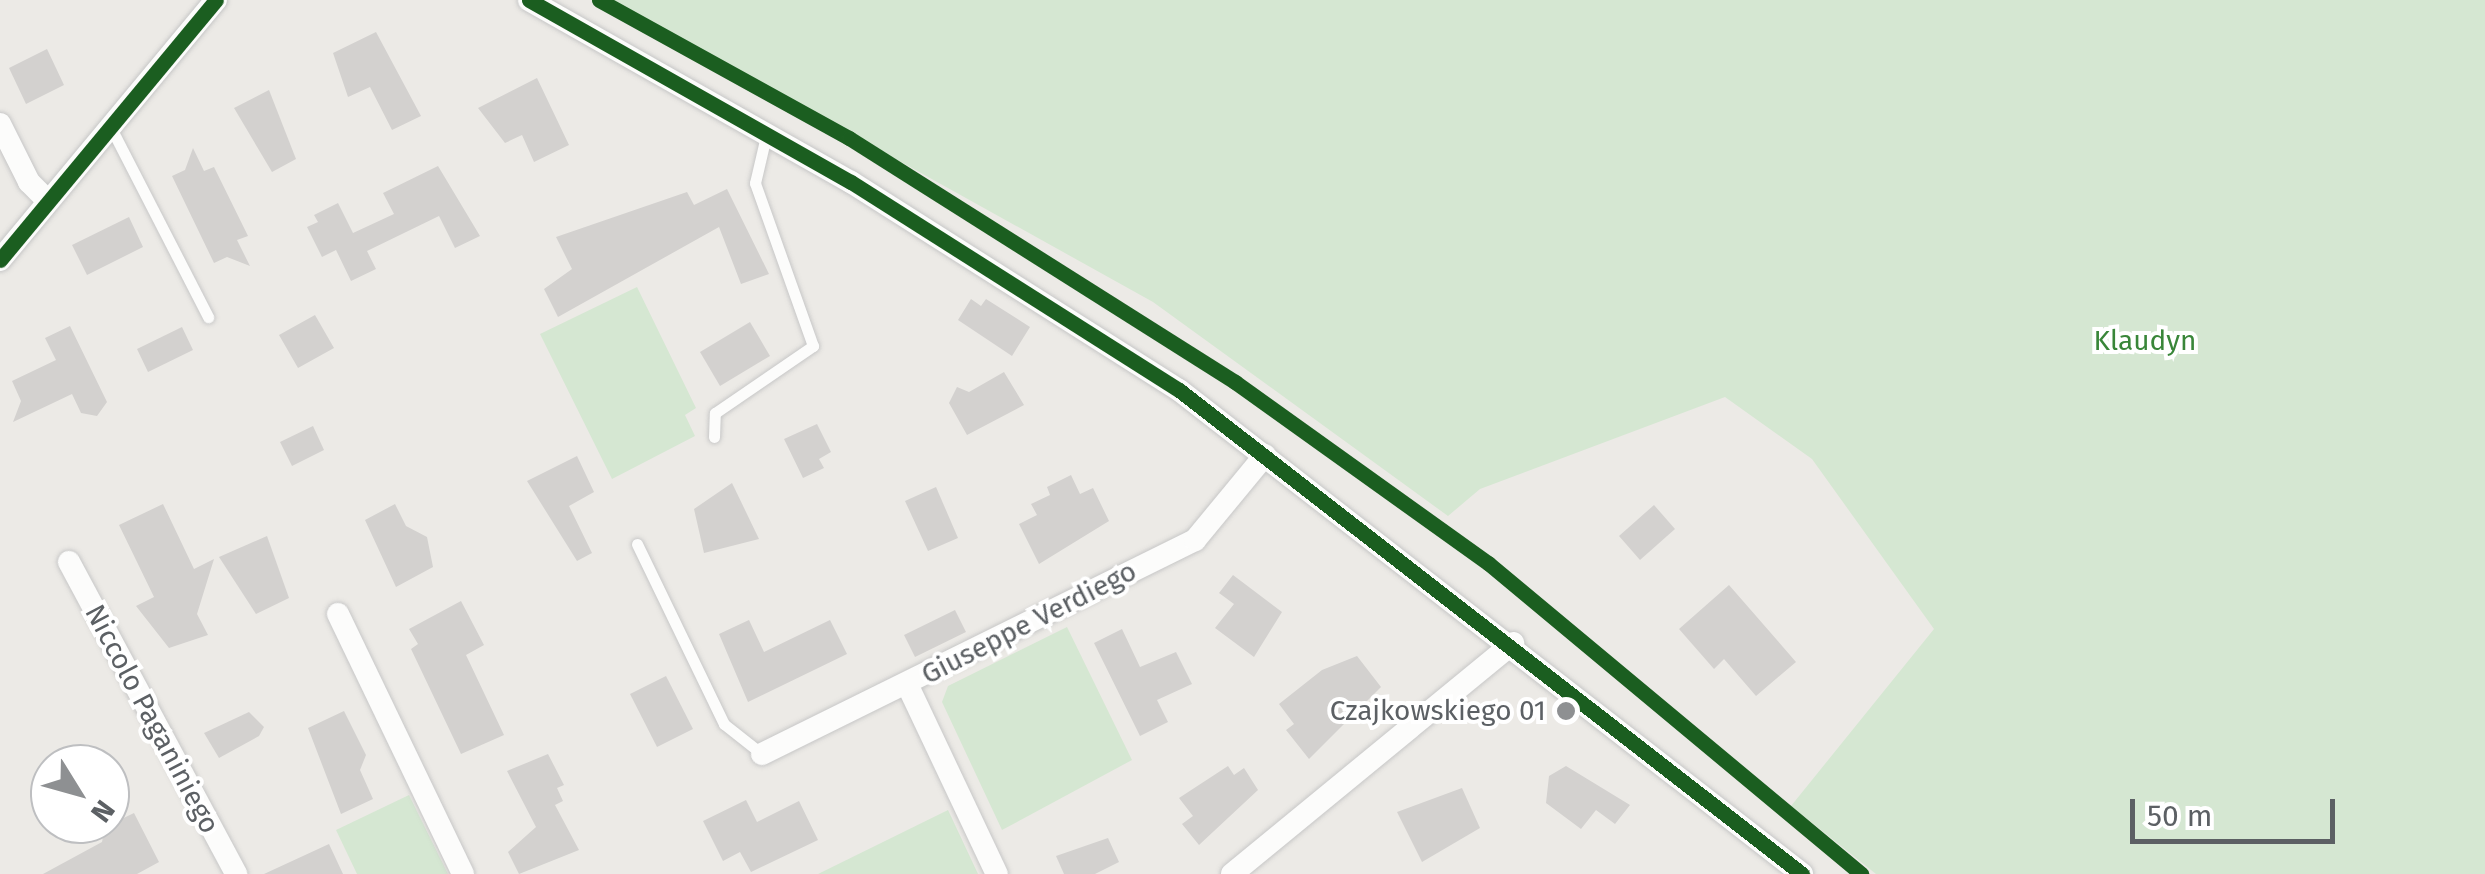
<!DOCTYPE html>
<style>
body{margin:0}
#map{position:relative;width:2485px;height:874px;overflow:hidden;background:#eceae6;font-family:"Fira Sans",sans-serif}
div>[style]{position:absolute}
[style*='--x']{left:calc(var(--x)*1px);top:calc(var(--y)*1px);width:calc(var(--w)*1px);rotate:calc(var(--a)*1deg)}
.green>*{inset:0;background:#d5e7d2}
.building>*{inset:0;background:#d3d1cf}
.roads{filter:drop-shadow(0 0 2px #c7c7c7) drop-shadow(0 0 2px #c7c7c7)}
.service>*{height:11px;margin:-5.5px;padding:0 5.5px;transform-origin:5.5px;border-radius:5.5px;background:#fcfcfb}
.minor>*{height:22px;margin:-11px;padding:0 11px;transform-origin:11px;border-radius:11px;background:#fcfcfb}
.cycleway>*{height:15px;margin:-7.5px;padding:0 7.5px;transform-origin:7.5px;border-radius:7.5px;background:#1b5e20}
.dots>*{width:28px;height:28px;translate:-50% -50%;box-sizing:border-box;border:5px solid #fff;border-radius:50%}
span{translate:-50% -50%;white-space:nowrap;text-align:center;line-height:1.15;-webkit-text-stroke:8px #fff;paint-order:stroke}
.park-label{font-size:28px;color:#398639}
.street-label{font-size:28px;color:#5c6064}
.poi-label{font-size:28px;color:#5c6064}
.right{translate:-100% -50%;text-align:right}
.north{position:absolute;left:30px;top:744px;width:100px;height:100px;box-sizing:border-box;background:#fff;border:2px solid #bebfc1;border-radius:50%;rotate:127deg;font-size:28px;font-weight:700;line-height:40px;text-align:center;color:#5c6064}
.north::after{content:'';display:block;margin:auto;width:35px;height:45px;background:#8e9092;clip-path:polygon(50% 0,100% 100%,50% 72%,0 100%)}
.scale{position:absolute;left:2130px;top:799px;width:205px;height:45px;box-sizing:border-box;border:5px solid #5c6064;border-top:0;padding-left:12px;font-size:30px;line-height:35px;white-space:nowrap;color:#5c6064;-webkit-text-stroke:8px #fff;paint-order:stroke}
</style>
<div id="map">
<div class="green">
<div style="clip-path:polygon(610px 0,2485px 0,2485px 874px,1876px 874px,1791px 806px,1934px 629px,1812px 459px,1725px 397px,1480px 489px,1448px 516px,1153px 302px)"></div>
<div style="clip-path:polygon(637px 287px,696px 408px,685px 415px,695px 436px,612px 479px,540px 334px)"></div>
<div style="clip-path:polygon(1067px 627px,1132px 760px,1002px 830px,942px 702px,948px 686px)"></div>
<div style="clip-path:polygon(409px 795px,448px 874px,357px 874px,336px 830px)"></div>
<div style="clip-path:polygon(948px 810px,978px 874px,818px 874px)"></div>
</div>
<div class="building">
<div style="clip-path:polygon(376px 32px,421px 116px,392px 130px,370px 87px,348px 97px,333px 53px)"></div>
<div style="clip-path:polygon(47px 49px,64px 85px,26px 104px,9px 68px)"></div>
<div style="clip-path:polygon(537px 78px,569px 145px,534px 162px,522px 135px,505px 143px,478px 108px)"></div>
<div style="clip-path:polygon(269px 90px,296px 159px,272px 172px,234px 108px)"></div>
<div style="clip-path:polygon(193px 148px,204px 171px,214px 167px,248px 236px,237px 240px,250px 266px,227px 257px,214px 263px,172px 176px,185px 170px)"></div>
<div style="clip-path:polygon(438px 166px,480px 236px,455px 248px,439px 216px,367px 251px,376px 269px,351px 281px,336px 250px,322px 257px,307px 227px,318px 222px,314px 215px,338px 203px,353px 233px,394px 214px,383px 193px)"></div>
<div style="clip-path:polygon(727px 189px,769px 274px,741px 284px,719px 227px,558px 317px,544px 289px,572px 269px,556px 237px,687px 192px,694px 205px)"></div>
<div style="clip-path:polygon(129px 217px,143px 247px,87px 275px,72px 245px)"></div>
<div style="clip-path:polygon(971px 299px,981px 306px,986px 299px,1030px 327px,1012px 356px,958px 320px)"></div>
<div style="clip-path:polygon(315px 315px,334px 348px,298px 368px,279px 335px)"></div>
<div style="clip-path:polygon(750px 322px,770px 356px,720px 386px,700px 352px)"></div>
<div style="clip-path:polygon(70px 326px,107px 402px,97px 416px,81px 413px,72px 394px,13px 422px,21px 401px,12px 381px,56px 360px,45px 338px)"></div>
<div style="clip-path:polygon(182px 327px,193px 350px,148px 372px,137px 349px)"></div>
<div style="clip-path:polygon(1004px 372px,1024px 405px,967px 435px,949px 403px,957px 387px,969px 392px)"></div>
<div style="clip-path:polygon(817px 424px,831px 452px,819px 459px,824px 468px,803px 478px,784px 439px)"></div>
<div style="clip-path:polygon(313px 426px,324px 450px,292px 466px,280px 442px)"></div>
<div style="clip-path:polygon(577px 456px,594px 492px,569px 506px,592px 553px,577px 561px,527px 481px)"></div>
<div style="clip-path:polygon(1071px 475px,1080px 494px,1093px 488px,1109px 521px,1039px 564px,1019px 524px,1037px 515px,1031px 504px,1050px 495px,1047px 487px)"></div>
<div style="clip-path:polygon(732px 483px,759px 539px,704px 553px,694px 509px)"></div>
<div style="clip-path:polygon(936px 487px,958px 538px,928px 551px,905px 501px)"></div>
<div style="clip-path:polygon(163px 504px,194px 569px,214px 559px,197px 614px,208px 635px,169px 648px,136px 606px,154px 597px,119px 525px)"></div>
<div style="clip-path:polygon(395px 504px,406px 526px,427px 537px,433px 567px,396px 587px,365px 520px)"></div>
<div style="clip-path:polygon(1654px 505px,1675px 529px,1640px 560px,1619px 536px)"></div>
<div style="clip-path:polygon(267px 536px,289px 598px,256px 614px,219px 557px)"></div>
<div style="clip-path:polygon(1233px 575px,1282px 612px,1254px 657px,1215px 628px,1234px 604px,1219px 593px)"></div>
<div style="clip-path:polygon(1729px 585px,1796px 662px,1756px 696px,1724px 659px,1714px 669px,1679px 629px)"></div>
<div style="clip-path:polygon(461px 601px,484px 645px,466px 655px,504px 735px,461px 754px,411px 649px,418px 644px,409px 629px)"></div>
<div style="clip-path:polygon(955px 610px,966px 632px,915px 657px,904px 635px)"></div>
<div style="clip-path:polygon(749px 620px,764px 652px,830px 620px,847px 654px,748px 702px,719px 634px)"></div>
<div style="clip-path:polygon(1122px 629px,1140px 667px,1176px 652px,1192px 684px,1157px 700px,1168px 722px,1140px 736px,1094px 643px)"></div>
<div style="clip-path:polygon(1357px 656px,1381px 687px,1309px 759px,1286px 730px,1294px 724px,1279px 704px,1322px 670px)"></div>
<div style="clip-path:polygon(666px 676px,693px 729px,657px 747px,630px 694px)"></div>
<div style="clip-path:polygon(344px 711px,366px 755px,360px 770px,373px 799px,341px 814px,308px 728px)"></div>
<div style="clip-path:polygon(249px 712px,264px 727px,259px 736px,219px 758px,204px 733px)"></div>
<div style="clip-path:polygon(548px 754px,564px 785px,557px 788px,563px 801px,555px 805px,579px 850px,519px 874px,508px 852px,536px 827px,507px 771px)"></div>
<div style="clip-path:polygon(1228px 766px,1234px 775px,1244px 768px,1258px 790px,1199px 845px,1182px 824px,1193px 816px,1179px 798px)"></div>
<div style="clip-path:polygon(1566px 766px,1630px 805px,1615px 824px,1596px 810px,1581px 829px,1546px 803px,1549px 776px)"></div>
<div style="clip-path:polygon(1462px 788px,1480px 828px,1422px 862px,1397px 812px)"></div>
<div style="clip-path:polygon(746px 800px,757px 822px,799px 801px,818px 840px,751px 872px,740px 852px,723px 861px,703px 821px)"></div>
<div style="clip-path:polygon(134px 813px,159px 862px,137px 874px,43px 874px,102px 842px,105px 827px)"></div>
<div style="clip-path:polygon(1108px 838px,1119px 862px,1095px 874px,1064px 874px,1056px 856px)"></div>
<div style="clip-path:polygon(329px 844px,343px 874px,264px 874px)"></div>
</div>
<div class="roads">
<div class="service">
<div style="--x:110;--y:126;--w:215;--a:62.8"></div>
<div style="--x:714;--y:437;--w:24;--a:-88"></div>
<div style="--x:715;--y:413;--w:119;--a:-34.4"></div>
<div style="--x:813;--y:346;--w:173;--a:-109.6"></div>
<div style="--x:755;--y:183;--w:44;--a:-76.9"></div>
<div style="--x:637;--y:544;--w:200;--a:64.2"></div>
<div style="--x:724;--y:724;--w:48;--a:38.3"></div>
</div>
<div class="minor">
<div style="--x:529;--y:0;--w:370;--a:29.5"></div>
<div style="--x:851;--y:182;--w:388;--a:32.4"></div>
<div style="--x:1179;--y:390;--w:789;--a:37.84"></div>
<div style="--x:0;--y:124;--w:65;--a:63.4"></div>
<div style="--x:29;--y:182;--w:25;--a:45"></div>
<div style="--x:0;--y:260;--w:338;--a:-50.3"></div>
<div style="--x:69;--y:562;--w:354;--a:61.8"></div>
<div style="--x:338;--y:614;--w:288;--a:64.3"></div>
<div style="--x:907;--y:684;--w:210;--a:64.7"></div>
<div style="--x:762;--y:754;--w:483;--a:-26.3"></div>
<div style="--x:1195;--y:540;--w:110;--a:-50.5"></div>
<div style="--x:1232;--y:874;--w:364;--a:-39.4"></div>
</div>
</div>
<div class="cycleway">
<div style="--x:529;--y:0;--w:370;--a:29.5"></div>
<div style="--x:851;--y:182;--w:388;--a:32.4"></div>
<div style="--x:1179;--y:390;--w:789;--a:37.84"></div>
<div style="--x:599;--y:0;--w:286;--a:28.9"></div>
<div style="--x:849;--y:138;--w:457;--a:32.3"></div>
<div style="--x:1235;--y:382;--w:311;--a:35.6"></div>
<div style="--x:1488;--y:563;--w:486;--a:39.8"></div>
<div style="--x:0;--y:260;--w:338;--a:-50.3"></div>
</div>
<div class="dots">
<div style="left:1566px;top:711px;background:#8e9092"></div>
</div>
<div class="park-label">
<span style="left:2145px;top:341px">Klaudyn</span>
</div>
<div class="street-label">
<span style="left:1029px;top:623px;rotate:-27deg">Giuseppe Verdiego</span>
<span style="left:152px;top:719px;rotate:62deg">Niccolo Paganiniego</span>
</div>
<div class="poi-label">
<span class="right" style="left:1546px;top:711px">Czajkowskiego 01</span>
</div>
<div class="north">N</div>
<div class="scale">50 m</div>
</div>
